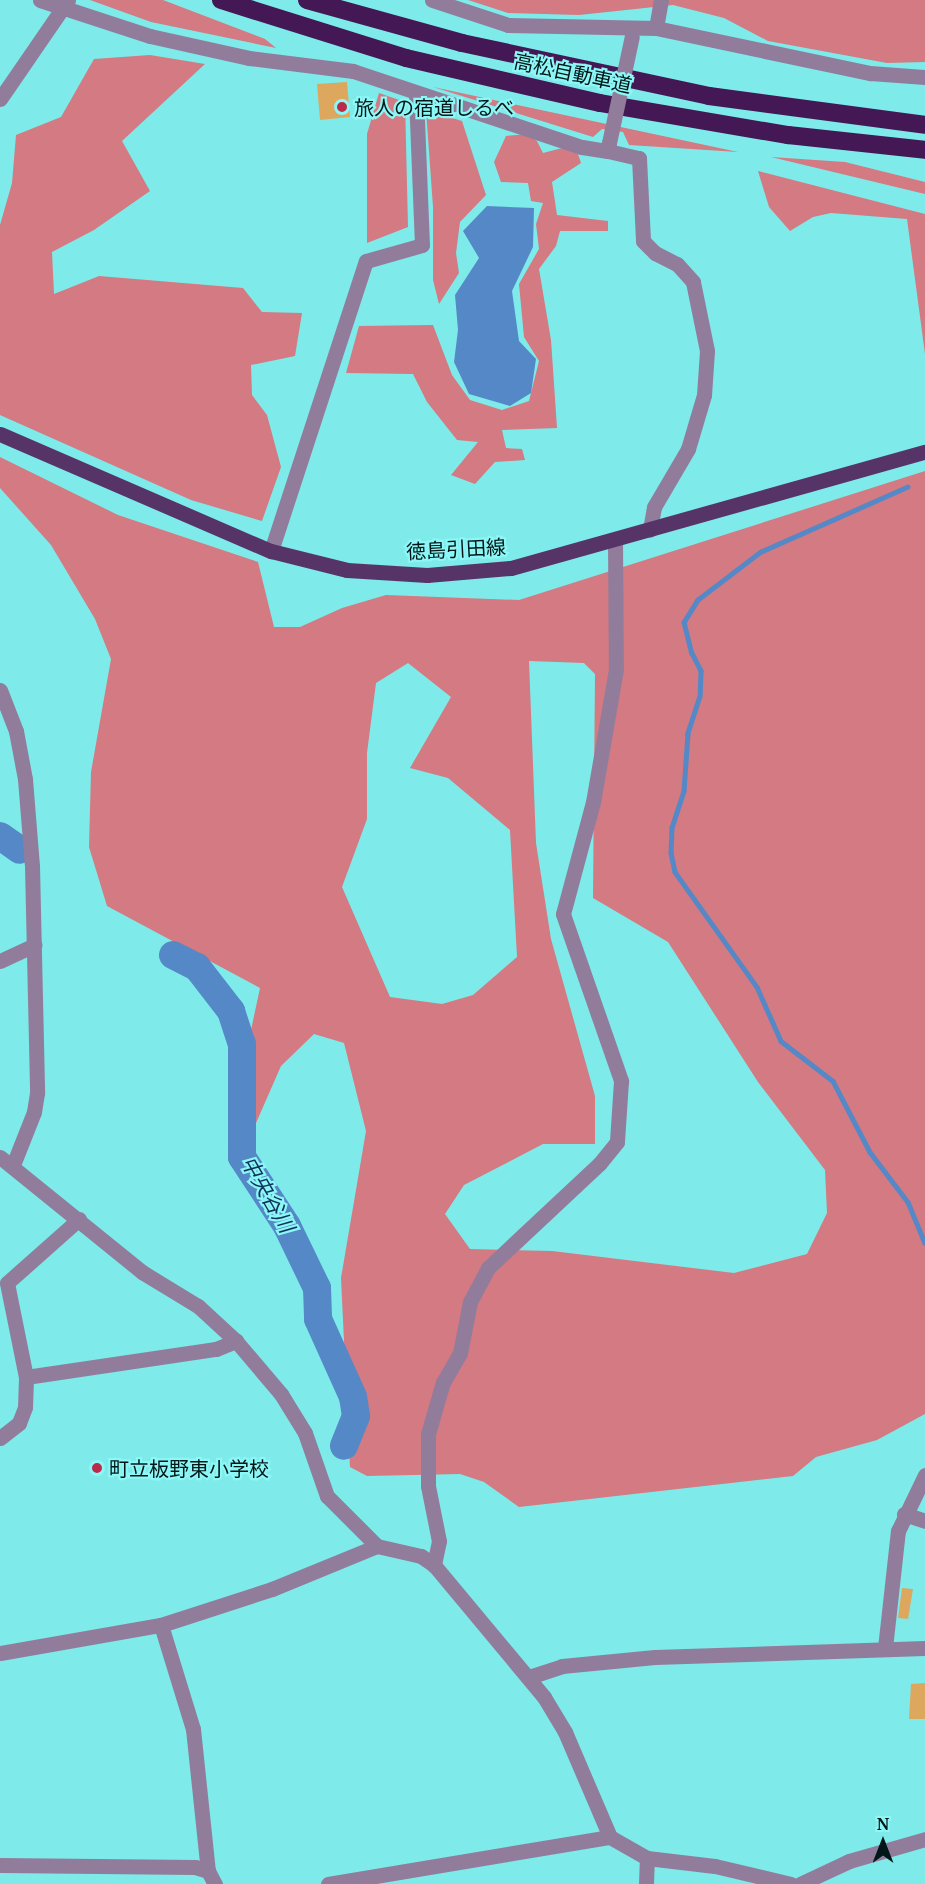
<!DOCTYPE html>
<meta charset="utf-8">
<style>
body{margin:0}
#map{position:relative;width:925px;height:1884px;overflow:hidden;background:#7eeae9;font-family:"Noto Serif","Noto Sans JP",serif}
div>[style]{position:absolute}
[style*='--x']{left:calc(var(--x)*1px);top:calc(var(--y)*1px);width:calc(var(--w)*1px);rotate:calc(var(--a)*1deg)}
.forest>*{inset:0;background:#d37a82}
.water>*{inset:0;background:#5588c7}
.stream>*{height:4.5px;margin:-2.25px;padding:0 2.25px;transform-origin:2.25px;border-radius:2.25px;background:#5588c7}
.river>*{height:28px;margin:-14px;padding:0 14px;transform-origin:14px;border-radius:14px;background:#5588c7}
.building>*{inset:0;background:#dda85e}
.minor>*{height:15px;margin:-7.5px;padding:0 7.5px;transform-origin:7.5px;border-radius:7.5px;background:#917d9b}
.primary>*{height:15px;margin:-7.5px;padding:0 7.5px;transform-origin:7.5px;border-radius:7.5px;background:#573468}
.motorway>*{height:18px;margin:-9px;padding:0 9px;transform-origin:9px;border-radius:9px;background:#431855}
.minor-bridge>*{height:15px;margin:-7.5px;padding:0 7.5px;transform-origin:7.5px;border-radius:7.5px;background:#917d9b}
.dots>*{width:16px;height:16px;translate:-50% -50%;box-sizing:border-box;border:3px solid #8cf7f6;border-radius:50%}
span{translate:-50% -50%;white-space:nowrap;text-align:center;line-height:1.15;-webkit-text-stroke:4.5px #8cf7f6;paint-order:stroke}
.street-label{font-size:20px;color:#011616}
.poi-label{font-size:20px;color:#011616}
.left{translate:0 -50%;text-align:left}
.water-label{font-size:21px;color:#0e325b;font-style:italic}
.north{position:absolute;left:853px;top:1812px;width:60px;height:60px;-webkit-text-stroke:4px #8cf7f6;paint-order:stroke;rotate:0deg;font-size:16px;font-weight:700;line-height:24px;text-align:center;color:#011616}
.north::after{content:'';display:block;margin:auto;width:21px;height:27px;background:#011616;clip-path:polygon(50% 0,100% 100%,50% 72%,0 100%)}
</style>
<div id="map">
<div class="forest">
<div style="clip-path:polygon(90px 0,163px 0,265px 39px,276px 48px,151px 22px)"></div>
<div style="clip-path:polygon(468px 0,925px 0,925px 62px,887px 63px,768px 41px,724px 18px,673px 5px,579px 15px,508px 13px)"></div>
<div style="clip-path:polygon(150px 55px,205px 64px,122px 141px,150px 191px,94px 230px,52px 252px,54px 294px,99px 276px,243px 288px,262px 312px,302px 313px,295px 356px,251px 365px,252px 395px,267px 415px,281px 467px,262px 521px,191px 500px,0 415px,0 225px,12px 183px,16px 135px,61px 117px,94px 59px)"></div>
<div style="clip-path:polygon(433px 87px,738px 152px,629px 145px,623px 132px,602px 129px,593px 137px)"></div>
<div style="clip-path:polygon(379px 93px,405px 102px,408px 227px,367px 243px,367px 134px)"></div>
<div style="clip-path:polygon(426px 110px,462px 121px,486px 195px,460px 222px,456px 253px,459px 273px,439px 304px,433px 280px,433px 207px)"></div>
<div style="clip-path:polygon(527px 134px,537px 141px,543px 153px,566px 147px,578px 154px,581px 163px,552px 182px,557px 215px,608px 221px,608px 231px,560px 231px,556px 246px,539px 269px,551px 340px,557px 428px,502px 430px,506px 448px,522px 449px,525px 460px,495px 462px,475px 484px,451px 475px,478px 442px,457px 440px,427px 402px,413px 374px,346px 373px,359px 326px,433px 325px,452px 375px,470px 400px,502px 410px,529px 401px,539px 361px,524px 337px,519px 284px,539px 249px,536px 224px,543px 203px,531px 201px,528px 183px,501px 182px,494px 162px,506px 136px)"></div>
<div style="clip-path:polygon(771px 157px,845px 162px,925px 182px,925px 194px)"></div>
<div style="clip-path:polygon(758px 171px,925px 214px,925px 354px,907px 219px,831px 213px,813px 217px,790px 231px,769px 207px)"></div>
<div style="clip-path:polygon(evenodd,0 457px,118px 515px,258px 562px,274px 627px,300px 627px,342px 608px,386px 595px,519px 600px,925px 471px,925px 1414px,877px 1440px,816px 1457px,793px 1476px,519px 1507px,484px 1482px,460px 1474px,367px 1476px,350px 1467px,341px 1278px,366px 1131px,344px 1043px,314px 1034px,281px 1066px,256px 1123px,233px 1114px,260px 988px,107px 906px,89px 847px,91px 772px,111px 659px,95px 619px,51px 545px,0 488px,0 457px,529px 661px,584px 663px,595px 674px,593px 898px,668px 942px,758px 1082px,825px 1170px,827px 1213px,807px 1254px,734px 1273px,552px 1251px,470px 1249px,445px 1214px,464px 1185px,543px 1144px,595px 1144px,595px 1096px,551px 939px,536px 843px,529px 661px,0 457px,408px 663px,451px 697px,410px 768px,448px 778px,510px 830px,517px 957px,473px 995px,442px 1004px,390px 997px,342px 887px,367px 819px,367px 753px,376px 683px,408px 663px)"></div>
</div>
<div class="water">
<div style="clip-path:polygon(487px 206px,534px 208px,533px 247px,512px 291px,519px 341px,536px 359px,531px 393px,510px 406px,469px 394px,454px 362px,458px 330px,455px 295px,479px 258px,463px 231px)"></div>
</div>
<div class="stream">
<div style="--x:908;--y:487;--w:161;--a:156.1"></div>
<div style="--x:761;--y:552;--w:79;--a:142.7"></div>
<div style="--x:698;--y:600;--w:26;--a:122"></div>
<div style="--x:684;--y:622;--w:32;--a:76"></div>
<div style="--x:692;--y:653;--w:20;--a:63"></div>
<div style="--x:701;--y:671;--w:25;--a:92"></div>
<div style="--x:700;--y:696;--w:40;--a:108"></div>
<div style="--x:688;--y:734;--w:57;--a:94"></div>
<div style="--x:684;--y:791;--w:38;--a:108"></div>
<div style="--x:672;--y:827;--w:26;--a:92"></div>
<div style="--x:671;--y:853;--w:19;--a:78"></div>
<div style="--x:675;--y:872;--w:141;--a:54.5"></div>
<div style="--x:757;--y:987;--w:59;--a:66"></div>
<div style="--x:781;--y:1041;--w:66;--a:37.6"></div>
<div style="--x:833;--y:1081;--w:80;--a:62.5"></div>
<div style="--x:870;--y:1152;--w:63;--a:52.8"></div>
<div style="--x:908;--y:1202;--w:44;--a:67.5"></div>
</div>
<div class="river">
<div style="--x:0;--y:836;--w:24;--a:35"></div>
<div style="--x:173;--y:955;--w:27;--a:27"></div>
<div style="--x:197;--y:967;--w:56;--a:52.3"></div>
<div style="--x:231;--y:1011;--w:35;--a:72"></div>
<div style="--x:242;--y:1044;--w:113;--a:90"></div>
<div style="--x:242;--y:1157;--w:82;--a:56.9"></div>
<div style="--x:287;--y:1226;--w:69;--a:64.2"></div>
<div style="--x:317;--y:1288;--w:31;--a:88"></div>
<div style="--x:318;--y:1319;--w:85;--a:65.8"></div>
<div style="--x:353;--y:1397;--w:19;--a:81"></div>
<div style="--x:356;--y:1416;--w:32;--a:112"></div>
</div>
<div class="building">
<div style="clip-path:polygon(347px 82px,350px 117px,320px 120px,317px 84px)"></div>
<div style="clip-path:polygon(902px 1588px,913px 1589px,908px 1619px,898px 1618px)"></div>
<div style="clip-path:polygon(925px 1683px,925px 1719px,909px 1719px,911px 1684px)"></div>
</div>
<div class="minor">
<div style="--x:40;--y:0;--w:116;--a:18.1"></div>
<div style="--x:150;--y:36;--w:101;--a:12.5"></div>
<div style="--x:249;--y:58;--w:105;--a:7.1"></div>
<div style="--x:353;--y:71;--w:241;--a:18.4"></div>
<div style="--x:582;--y:147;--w:26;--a:9"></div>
<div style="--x:432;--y:0;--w:80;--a:18.2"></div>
<div style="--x:508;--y:25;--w:148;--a:1.2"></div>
<div style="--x:656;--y:28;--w:219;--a:11.9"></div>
<div style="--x:870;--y:73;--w:55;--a:4.2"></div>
<div style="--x:656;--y:28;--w:28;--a:-80"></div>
<div style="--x:0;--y:99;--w:120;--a:-55.5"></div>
<div style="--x:609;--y:143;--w:8;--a:97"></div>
<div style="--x:608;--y:151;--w:32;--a:13"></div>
<div style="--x:639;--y:158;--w:83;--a:87.2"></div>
<div style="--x:643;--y:241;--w:17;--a:45"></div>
<div style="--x:655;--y:253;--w:25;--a:27"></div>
<div style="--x:677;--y:264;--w:24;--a:48"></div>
<div style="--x:693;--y:282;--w:70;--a:78.5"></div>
<div style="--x:707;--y:351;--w:44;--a:93.9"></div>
<div style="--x:704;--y:395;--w:56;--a:106.5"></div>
<div style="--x:688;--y:449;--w:67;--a:120.4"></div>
<div style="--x:654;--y:507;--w:23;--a:100"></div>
<div style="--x:615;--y:541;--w:128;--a:89.6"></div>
<div style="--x:616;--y:669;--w:135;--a:99.8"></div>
<div style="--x:593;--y:802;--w:116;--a:105"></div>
<div style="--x:563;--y:914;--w:177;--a:70.8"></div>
<div style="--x:621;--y:1081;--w:61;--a:93.8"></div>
<div style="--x:617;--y:1142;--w:28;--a:129"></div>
<div style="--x:599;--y:1164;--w:152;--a:136.9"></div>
<div style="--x:488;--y:1268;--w:38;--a:118"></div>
<div style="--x:470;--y:1302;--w:52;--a:101.1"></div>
<div style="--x:460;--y:1353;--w:34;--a:120"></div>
<div style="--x:443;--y:1382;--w:54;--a:106.1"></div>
<div style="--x:428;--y:1434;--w:52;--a:90"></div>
<div style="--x:428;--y:1486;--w:56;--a:78.7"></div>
<div style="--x:439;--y:1541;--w:25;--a:102"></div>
<div style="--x:434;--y:1565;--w:172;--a:50.2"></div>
<div style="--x:544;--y:1697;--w:41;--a:59"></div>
<div style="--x:565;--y:1732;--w:114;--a:66.8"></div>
<div style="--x:610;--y:1837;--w:43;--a:29.6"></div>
<div style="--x:647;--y:1858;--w:68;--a:6.7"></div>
<div style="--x:715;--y:1866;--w:78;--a:13.3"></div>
<div style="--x:271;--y:551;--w:305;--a:-71.9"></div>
<div style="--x:366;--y:261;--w:58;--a:-15.9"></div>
<div style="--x:422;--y:245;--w:152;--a:-92.3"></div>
<div style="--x:0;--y:690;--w:44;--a:68.7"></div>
<div style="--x:16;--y:731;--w:49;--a:79.4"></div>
<div style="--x:25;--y:779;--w:87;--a:85.4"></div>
<div style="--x:32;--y:866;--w:227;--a:88.7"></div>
<div style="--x:37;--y:1093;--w:19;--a:99"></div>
<div style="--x:34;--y:1112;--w:57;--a:111.6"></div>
<div style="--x:0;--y:961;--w:38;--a:-25"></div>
<div style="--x:0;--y:1157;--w:183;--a:39"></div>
<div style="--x:142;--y:1272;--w:66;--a:31.3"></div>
<div style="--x:198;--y:1306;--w:52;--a:42.6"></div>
<div style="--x:236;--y:1341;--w:70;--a:49.7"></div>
<div style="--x:281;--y:1394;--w:46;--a:58.4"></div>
<div style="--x:305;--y:1433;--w:67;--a:70.8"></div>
<div style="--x:327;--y:1496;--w:71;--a:45"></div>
<div style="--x:79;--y:1219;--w:96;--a:138.4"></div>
<div style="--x:7;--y:1283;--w:96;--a:78.6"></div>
<div style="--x:26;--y:1377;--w:192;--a:-8.4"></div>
<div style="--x:216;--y:1349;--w:22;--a:-22"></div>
<div style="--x:0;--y:1438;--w:24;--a:-38"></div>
<div style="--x:19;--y:1423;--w:17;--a:-69"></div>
<div style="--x:25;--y:1407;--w:30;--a:-88"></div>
<div style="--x:904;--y:1514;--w:22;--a:18"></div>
<div style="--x:161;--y:1625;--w:109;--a:72.9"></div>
<div style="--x:193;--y:1729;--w:143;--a:84"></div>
<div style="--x:208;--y:1871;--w:15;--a:62"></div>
<div style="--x:885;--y:1648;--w:118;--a:-83.7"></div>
<div style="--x:898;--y:1531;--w:62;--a:-64.3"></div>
<div style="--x:0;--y:1653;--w:163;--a:-9.9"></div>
<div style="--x:161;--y:1625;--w:117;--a:-18"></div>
<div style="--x:272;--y:1589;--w:113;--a:-22.3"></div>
<div style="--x:377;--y:1546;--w:45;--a:12.8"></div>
<div style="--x:421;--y:1556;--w:16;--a:35"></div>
<div style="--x:529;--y:1677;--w:35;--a:-18"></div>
<div style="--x:562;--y:1666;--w:93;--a:-5.5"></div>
<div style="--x:655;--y:1657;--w:270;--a:-1.9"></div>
<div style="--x:0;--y:1865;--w:195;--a:0.6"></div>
<div style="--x:195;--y:1867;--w:14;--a:17"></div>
<div style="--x:328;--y:1884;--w:286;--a:-9.5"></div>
<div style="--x:646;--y:1884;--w:26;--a:-88"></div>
<div style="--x:800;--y:1884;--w:54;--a:-25.1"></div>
<div style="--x:849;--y:1861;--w:79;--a:-16.1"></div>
</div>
<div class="primary">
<div style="--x:0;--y:434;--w:295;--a:23.4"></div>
<div style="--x:271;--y:551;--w:78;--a:14"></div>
<div style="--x:347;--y:570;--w:80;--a:3.6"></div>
<div style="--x:427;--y:575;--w:84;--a:-4.8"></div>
<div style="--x:511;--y:568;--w:430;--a:-15.7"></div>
</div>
<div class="motorway">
<div style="--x:221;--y:0;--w:194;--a:17.4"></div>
<div style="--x:406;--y:58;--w:199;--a:13.1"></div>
<div style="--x:600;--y:103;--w:191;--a:9.7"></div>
<div style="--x:788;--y:135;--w:138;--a:6.2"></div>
<div style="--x:307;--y:0;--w:161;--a:15.5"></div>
<div style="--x:462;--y:43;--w:253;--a:12.1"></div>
<div style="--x:709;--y:96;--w:218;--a:7.6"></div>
</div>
<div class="minor-bridge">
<div style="--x:609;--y:143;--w:109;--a:-77.9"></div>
</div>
<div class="dots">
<div style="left:342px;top:107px;background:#bb2a49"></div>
<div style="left:97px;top:1468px;background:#bb2a49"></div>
</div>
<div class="street-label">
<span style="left:573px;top:73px;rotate:12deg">高松自動車道</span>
<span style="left:456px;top:549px;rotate:-3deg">徳島引田線</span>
</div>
<div class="poi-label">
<span class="left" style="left:354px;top:107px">旅人の宿道しるべ</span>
<span class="left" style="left:109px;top:1468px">町立板野東小学校</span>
</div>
<div class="water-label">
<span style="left:268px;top:1194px;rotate:60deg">中央谷川</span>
</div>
<div class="north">N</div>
</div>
